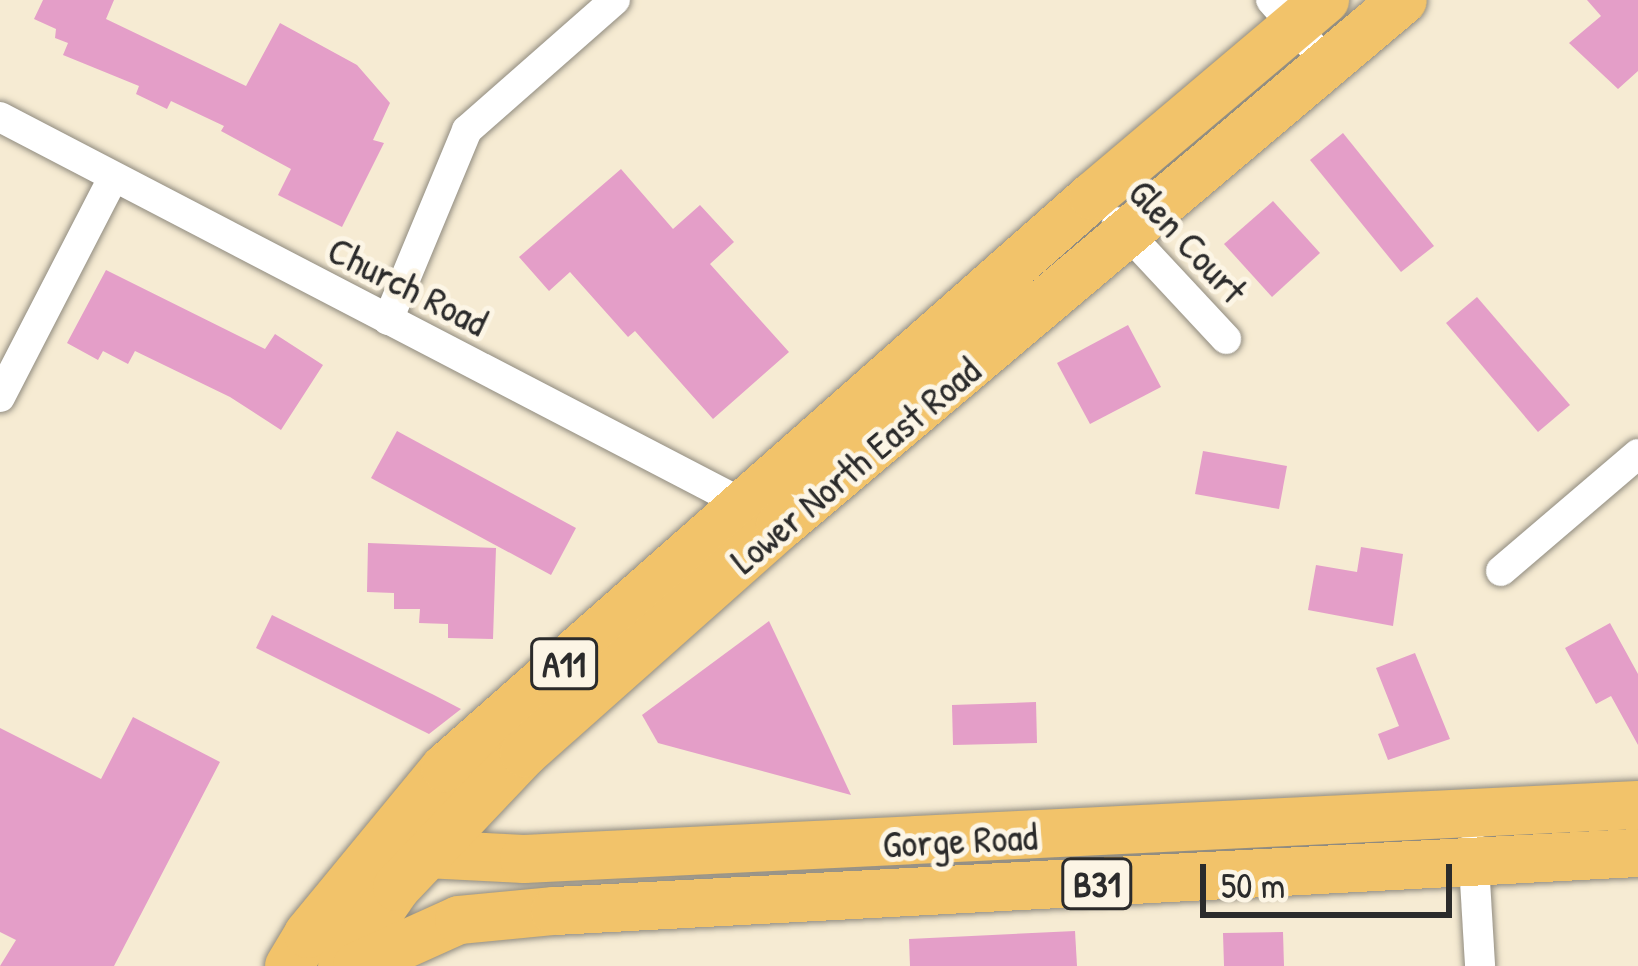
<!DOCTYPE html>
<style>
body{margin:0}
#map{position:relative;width:1638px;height:966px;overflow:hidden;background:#f6ebd3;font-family:"Patrick Hand",sans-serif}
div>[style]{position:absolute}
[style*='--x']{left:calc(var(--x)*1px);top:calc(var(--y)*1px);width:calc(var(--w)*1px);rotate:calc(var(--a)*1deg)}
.building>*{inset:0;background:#e49ec8}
.roads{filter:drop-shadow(0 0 3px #908b7f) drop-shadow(0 0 3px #908b7f)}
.minor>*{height:30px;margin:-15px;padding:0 15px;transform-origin:15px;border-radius:15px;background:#fff}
.primary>*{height:48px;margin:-24px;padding:0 24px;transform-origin:24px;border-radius:24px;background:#f2c36a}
span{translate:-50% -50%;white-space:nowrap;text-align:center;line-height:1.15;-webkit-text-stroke:10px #fcf5e5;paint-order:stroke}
.shield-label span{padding:3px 9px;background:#fcf5e5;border:3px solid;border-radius:9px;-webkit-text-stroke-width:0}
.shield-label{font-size:36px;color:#2b2b2b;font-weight:700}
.street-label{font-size:39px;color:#2b2b2b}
.scale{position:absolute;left:1200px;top:864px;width:252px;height:54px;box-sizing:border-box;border:6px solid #2b2b2b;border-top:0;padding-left:15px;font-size:36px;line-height:42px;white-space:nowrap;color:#2b2b2b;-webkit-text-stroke:9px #fcf5e5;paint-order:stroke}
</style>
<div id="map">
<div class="building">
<div style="clip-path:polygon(43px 0,114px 0,106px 19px,246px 86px,280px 23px,357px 65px,390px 103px,373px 140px,384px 143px,342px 227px,278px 195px,291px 169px,221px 131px,224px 126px,171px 101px,167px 109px,136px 94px,139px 86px,63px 55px,68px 43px,55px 38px,56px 29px,34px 19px)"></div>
<div style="clip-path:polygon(1587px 0,1638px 0,1638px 71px,1618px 89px,1569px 43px,1601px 16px)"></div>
<div style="clip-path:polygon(1343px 133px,1434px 246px,1401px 272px,1310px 160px)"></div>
<div style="clip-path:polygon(621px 169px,673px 229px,700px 205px,734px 242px,710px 264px,789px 352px,713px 419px,635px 331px,628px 337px,570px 272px,549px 291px,519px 257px)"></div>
<div style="clip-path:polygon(1273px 201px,1320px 253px,1272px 297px,1224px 244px)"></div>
<div style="clip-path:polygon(106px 270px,265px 349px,275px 334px,323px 365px,281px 430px,230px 397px,135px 351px,128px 364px,103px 351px,98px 360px,67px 343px)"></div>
<div style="clip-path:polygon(1477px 297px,1570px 405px,1538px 432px,1446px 323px)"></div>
<div style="clip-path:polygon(1128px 325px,1161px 387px,1090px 424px,1057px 363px)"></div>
<div style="clip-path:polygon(397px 431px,576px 528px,551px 575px,371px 478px)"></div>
<div style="clip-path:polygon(1203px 451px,1287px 466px,1279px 509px,1195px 494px)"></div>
<div style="clip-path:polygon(368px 543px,496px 548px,493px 639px,448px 638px,448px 624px,419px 623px,420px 609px,394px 609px,394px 593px,367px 592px)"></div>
<div style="clip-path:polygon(1361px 547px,1403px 554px,1393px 626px,1308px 610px,1316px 565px,1357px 572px)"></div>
<div style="clip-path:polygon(272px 615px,434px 695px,461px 709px,429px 734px,256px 648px)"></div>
<div style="clip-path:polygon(769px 621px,825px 739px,851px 795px,658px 743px,642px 715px)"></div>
<div style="clip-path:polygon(1610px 623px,1638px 674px,1638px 745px,1611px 696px,1596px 704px,1565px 648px)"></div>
<div style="clip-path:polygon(1415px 653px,1450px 739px,1388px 760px,1378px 734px,1399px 726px,1376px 668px)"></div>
<div style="clip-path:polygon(1036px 702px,1037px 743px,953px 745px,952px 705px)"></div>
<div style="clip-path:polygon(133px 717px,220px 762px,114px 966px,0 966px,16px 940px,0 932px,0 728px,101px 779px)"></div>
<div style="clip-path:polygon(1075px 931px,1077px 966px,910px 966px,909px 939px)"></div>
<div style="clip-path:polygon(1283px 932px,1284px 966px,1224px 966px,1223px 933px)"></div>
</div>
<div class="roads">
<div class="minor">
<div style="--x:1271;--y:0;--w:87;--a:48.3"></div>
<div style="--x:0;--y:117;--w:851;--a:27.5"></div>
<div style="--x:1117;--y:222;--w:160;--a:47"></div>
<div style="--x:388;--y:320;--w:206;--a:-67.4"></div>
<div style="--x:467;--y:130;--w:197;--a:-41.3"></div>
<div style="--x:0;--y:397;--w:246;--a:-62.7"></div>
<div style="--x:1501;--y:571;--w:180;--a:-40.5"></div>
<div style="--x:1473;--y:847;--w:119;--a:86.6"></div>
</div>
<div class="primary">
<div style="--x:426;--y:854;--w:98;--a:2.9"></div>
<div style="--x:524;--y:859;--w:1115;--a:-2.78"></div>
<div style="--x:289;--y:966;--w:37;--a:-59"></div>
<div style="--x:308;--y:934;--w:215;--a:-50.5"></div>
<div style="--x:445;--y:768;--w:864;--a:-41.44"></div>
<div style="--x:1093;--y:196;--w:304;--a:-40.2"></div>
<div style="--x:342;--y:966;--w:96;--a:-55.2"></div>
<div style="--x:397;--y:887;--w:185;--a:-46.5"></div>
<div style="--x:524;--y:753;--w:342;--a:-41.6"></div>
<div style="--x:780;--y:526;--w:815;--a:-40.17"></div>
<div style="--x:357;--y:966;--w:112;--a:-24.3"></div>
<div style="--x:459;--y:920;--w:96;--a:-5.4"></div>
<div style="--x:555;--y:911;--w:1085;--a:-3.07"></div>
</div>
</div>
<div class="shield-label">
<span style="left:564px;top:664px">A11</span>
<span style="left:1097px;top:884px">B31</span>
</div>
<div class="street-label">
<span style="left:1188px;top:241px;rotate:47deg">Glen Court</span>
<span style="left:408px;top:286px;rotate:27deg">Church Road</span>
<span style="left:855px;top:465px;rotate:-40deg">Lower North East Road</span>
<span style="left:960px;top:840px;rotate:-3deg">Gorge Road</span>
</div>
<div class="scale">50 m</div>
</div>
